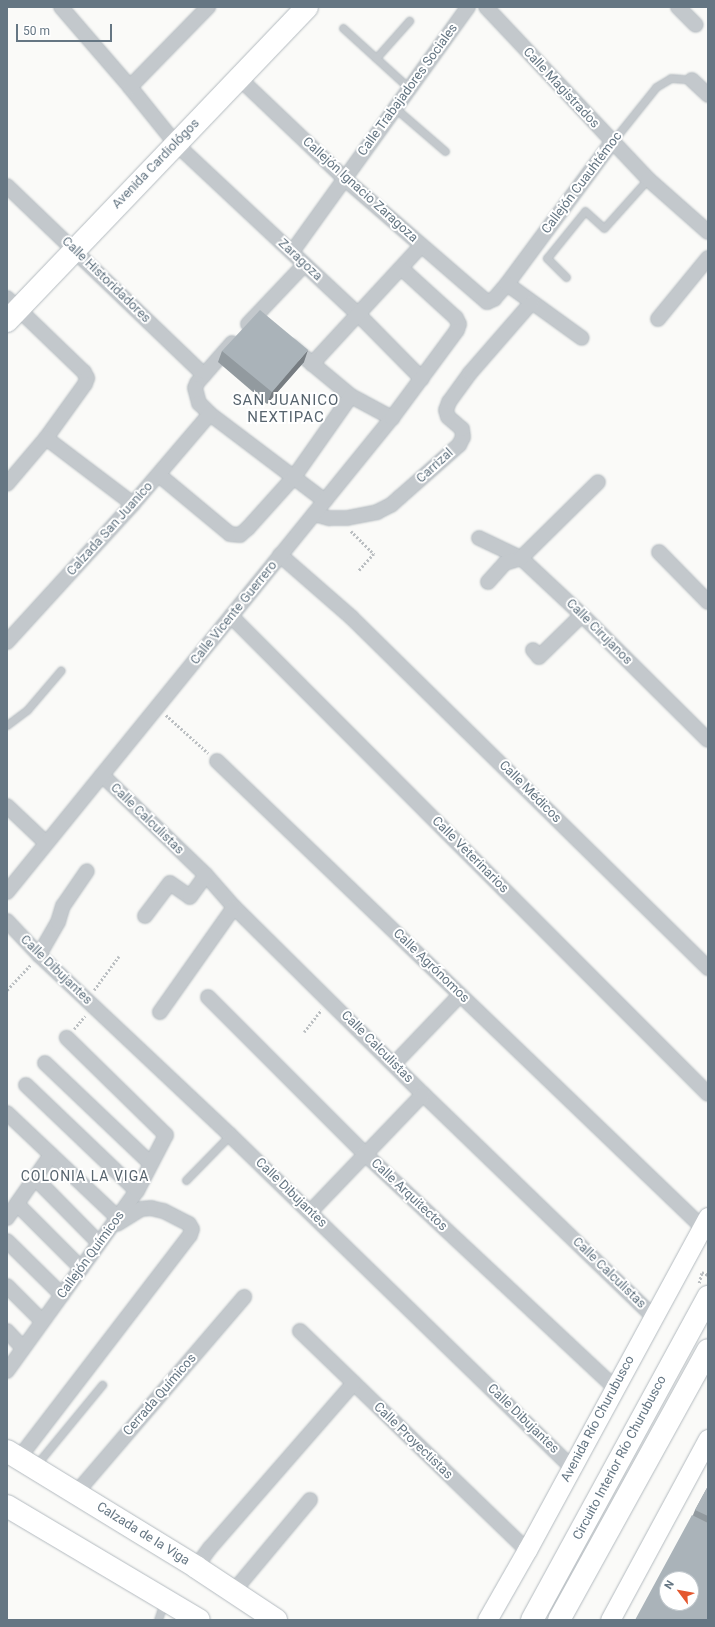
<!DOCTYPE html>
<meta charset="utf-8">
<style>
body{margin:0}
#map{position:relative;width:715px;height:1627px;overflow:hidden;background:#fafaf8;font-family:Roboto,sans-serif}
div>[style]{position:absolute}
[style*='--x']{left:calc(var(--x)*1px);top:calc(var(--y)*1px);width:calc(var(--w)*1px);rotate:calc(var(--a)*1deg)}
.path>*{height:2.5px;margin-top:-1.25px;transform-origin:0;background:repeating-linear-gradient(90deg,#bbbfc2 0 2px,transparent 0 4px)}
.roads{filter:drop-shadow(0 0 1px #b3babf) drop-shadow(0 0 1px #b3babf)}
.lane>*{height:7px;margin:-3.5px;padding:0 3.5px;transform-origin:3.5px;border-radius:3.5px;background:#c3c8cc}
.street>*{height:14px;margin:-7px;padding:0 7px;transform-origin:7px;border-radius:7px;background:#c3c8cc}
.secondary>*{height:19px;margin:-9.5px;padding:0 9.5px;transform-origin:9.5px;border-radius:9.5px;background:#fff}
.primary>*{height:22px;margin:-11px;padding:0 11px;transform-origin:11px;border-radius:11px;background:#fff}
.highway>*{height:22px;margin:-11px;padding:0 11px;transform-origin:11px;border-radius:11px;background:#fff}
.wall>*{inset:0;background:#929a9f}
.shaded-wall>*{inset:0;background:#777d82}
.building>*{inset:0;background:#aab3b9}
span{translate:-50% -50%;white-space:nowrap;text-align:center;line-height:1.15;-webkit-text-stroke:4px #fff;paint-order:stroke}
.street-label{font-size:13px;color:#657683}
.neighbourhood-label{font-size:14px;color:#57646e;letter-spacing:1px}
.quarter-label{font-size:15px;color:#57646e;letter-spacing:1px}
.frame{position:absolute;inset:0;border:8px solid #657683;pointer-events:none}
.north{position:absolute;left:659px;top:1571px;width:40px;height:40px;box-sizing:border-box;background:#fff;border:1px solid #c1c8cd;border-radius:50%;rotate:302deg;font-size:11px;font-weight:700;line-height:16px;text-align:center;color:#657683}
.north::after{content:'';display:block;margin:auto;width:14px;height:18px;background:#e4572e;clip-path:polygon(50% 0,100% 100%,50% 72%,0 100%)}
.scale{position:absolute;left:16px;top:24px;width:96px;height:18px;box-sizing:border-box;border:2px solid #657683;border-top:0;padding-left:5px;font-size:12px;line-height:14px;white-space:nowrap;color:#657683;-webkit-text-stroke:3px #fff;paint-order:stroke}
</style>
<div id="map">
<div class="path">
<div style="--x:351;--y:531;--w:33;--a:45"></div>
<div style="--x:374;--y:554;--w:24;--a:132"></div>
<div style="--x:166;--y:715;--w:57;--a:42.1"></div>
<div style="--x:7;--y:990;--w:35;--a:-47"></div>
<div style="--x:94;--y:990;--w:42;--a:-53.7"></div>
<div style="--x:74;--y:1029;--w:17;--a:-50"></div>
<div style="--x:304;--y:1032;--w:28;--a:-52"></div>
<div style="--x:699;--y:1283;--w:11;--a:-75"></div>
<div style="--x:702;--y:1272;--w:7;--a:27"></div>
</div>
<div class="roads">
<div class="lane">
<div style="--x:343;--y:28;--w:89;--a:42.3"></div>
<div style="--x:376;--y:58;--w:50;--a:-48.3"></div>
<div style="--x:395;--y:108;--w:66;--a:40.7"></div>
<div style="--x:612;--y:142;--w:70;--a:-51.3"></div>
<div style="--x:656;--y:87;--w:17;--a:-31"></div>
<div style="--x:671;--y:78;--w:21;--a:5"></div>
<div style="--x:566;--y:277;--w:27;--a:-135"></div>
<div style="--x:547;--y:258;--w:60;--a:-51"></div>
<div style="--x:585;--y:211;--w:25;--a:42"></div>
<div style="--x:604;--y:228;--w:66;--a:-48.1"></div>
<div style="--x:7;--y:725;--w:25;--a:-37"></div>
<div style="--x:27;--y:710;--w:52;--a:-49.6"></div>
<div style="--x:186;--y:1180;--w:63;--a:-45.6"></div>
<div style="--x:36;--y:1465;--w:104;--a:-50.5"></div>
<div style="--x:158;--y:1620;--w:20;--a:-72"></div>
</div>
<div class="street">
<div style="--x:61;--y:7;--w:106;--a:49.2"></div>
<div style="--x:130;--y:87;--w:72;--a:51.2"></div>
<div style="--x:175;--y:143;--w:250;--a:43.1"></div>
<div style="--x:358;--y:314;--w:91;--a:45.4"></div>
<div style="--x:486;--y:7;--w:236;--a:46.7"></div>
<div style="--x:648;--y:179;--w:80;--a:41.5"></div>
<div style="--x:678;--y:7;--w:25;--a:45"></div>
<div style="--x:239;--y:78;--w:146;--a:43.6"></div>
<div style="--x:345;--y:179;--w:188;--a:40.9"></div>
<div style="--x:487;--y:302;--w:8;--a:-23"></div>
<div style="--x:494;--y:299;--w:20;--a:-49"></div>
<div style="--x:507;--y:284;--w:177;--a:-53.5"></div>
<div style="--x:692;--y:80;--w:22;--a:43"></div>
<div style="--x:130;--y:87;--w:112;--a:-45.7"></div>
<div style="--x:7;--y:186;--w:273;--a:43.8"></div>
<div style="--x:292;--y:252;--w:302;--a:-54.3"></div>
<div style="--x:507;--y:284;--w:92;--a:35.8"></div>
<div style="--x:7;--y:298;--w:107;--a:43.9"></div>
<div style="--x:84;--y:372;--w:7;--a:63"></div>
<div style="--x:87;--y:378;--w:6;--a:108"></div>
<div style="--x:85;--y:384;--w:67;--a:125.8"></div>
<div style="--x:46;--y:438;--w:60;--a:130.3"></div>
<div style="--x:658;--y:319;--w:79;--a:-50.7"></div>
<div style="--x:248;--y:324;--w:81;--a:-46.5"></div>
<div style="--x:232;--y:343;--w:53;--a:131.2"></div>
<div style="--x:197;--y:383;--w:5;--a:112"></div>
<div style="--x:195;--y:388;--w:16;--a:75"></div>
<div style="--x:199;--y:403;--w:16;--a:45"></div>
<div style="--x:210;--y:414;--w:144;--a:37.1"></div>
<div style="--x:291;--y:346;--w:78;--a:39.8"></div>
<div style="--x:351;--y:396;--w:47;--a:28.2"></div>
<div style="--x:312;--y:364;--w:161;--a:-47.3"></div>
<div style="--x:46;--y:438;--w:109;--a:37.2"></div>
<div style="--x:159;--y:475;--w:92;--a:39.7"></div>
<div style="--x:230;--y:534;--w:10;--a:6"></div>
<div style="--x:240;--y:535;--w:11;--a:-41"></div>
<div style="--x:248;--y:528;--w:69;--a:-48"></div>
<div style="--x:294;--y:477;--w:99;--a:-54.9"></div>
<div style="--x:314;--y:514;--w:16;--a:15"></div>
<div style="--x:329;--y:518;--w:18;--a:0"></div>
<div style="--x:347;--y:518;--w:31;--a:-11"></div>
<div style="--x:377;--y:512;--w:16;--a:-27"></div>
<div style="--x:391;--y:505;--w:12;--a:-42"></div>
<div style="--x:400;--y:497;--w:79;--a:-41.4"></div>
<div style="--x:459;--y:445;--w:9;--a:-63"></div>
<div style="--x:463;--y:437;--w:8;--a:-97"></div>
<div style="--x:462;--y:429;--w:18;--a:-139"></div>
<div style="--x:448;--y:417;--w:7;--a:-106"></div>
<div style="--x:446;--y:410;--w:9;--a:-69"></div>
<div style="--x:449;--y:402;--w:36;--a:-54"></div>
<div style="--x:470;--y:373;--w:93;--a:-48.9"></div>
<div style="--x:479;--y:538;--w:47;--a:25.5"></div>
<div style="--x:521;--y:558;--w:83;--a:43.1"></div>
<div style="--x:582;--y:615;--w:177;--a:44.8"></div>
<div style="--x:659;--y:552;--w:70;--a:45.6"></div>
<div style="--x:280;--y:555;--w:94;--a:41.1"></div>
<div style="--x:351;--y:617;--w:501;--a:44.51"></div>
<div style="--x:488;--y:582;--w:25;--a:-48"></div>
<div style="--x:505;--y:563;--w:17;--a:-17"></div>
<div style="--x:521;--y:558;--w:108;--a:-44.6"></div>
<div style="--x:231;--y:616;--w:675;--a:45.06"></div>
<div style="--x:7;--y:642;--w:187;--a:-47.6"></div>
<div style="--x:133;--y:504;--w:118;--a:-49.5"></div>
<div style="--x:533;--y:650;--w:9;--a:49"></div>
<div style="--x:539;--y:657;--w:60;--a:-44.3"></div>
<div style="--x:217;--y:761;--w:673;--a:43.86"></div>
<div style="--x:102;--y:775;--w:144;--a:43.9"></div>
<div style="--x:206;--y:875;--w:43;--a:48.8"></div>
<div style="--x:234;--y:907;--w:266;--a:44.7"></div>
<div style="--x:423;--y:1094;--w:321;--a:44"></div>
<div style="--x:7;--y:806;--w:54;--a:43.5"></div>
<div style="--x:7;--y:892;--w:611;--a:-50.92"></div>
<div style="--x:392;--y:418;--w:109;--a:-53.5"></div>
<div style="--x:457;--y:330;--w:6;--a:-72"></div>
<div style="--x:459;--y:324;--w:7;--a:-117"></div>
<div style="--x:456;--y:318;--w:74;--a:-137.7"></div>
<div style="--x:145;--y:916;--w:41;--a:-52.9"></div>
<div style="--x:170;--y:883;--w:24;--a:35"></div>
<div style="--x:190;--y:897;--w:27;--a:-54"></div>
<div style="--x:7;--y:921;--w:47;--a:46.7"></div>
<div style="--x:39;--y:955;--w:262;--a:43.3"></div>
<div style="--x:230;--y:1135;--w:477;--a:44.2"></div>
<div style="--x:39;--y:955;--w:38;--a:-60"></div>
<div style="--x:58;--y:922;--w:17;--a:-73"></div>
<div style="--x:63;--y:906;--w:42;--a:-55.6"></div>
<div style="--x:208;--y:997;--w:222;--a:45"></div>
<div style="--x:365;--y:1154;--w:342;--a:43.1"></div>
<div style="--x:160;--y:1012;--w:128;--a:-54.8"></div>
<div style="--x:45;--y:1063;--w:146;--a:43.6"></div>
<div style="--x:394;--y:1064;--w:95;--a:-46.3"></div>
<div style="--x:26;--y:1085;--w:153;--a:43.7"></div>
<div style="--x:7;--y:1113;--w:153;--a:43.4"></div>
<div style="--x:35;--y:1178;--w:91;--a:45.4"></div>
<div style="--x:17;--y:1204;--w:91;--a:45"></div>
<div style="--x:310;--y:1212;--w:163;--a:-46.2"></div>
<div style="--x:7;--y:1218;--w:77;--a:-55.1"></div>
<div style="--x:7;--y:1241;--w:77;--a:44.5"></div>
<div style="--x:7;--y:1286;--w:49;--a:45"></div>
<div style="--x:7;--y:1331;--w:23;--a:47"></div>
<div style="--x:300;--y:1331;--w:315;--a:44"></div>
<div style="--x:7;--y:1371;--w:222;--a:-54.2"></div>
<div style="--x:137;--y:1191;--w:63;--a:-62.6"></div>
<div style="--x:166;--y:1135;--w:139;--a:-135.6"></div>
<div style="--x:19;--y:1458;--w:281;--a:-52.5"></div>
<div style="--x:190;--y:1235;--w:6;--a:-72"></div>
<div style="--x:192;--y:1229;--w:6;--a:-121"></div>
<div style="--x:189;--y:1224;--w:29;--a:-153"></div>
<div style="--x:163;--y:1211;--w:12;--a:-166"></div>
<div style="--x:151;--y:1208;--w:10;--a:174"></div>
<div style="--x:141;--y:1209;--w:28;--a:148"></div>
<div style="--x:77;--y:1492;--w:257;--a:-49.4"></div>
<div style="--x:196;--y:1567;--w:24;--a:-54"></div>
<div style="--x:210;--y:1548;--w:219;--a:-48.9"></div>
<div style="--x:233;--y:1592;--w:120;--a:-50.1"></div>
</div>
<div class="secondary">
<div style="--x:487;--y:1620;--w:81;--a:-60.3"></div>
<div style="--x:527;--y:1550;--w:379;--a:-61.5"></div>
<div style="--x:610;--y:1620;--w:206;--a:-61.6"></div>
</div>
<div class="primary">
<div style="--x:7;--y:321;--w:434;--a:-46.3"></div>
<div style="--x:7;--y:1451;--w:222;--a:31.5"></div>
<div style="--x:196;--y:1567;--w:96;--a:33.5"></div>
<div style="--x:7;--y:1506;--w:223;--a:30.7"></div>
</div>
<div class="highway">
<div style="--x:532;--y:1620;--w:368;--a:-61.4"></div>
<div style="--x:559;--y:1620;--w:308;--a:-61.1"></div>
</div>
</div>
<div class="wall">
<div style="clip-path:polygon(222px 351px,304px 362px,267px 404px,218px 362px)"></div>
<div style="clip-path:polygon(708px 1486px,708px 1620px,693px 1515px,695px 1510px)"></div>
</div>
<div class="shaded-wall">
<div style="clip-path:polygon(308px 350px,304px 362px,267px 404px,272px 392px)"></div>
</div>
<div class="building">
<div style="clip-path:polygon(260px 310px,308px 350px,272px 392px,222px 351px)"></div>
<div style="clip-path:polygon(708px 1486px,708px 1516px,695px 1510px)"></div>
<div style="clip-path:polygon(evenodd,692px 1515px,708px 1523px,708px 1620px,635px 1620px,692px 1515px,667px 1579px,691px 1579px,691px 1603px,667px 1603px,667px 1579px)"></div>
</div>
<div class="street-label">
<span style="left:561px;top:88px;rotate:47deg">Calle Magistrados</span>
<span style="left:408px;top:90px;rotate:-54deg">Calle Trabajadores Sociales</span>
<span style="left:156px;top:164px;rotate:-46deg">Avenida Cardiológos</span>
<span style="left:582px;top:183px;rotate:-53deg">Callejón Cuauhtémoc</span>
<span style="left:360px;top:190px;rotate:42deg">Callejón Ignacio Zaragoza</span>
<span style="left:300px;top:260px;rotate:43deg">Zaragoza</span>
<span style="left:106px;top:280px;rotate:44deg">Calle Historidadores</span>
<span style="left:435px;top:466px;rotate:-42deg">Carrizal</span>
<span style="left:110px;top:529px;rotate:-48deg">Calzada San Juanico</span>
<span style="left:234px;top:613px;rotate:-51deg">Calle Vicente Guerrero</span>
<span style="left:599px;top:632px;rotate:45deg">Calle Cirujanos</span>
<span style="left:530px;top:792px;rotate:45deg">Calle Médicos</span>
<span style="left:147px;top:819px;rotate:44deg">Calle Calculistas</span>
<span style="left:470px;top:855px;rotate:45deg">Calle Veterinarios</span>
<span style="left:431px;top:966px;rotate:44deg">Calle Agrónomos</span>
<span style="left:56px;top:970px;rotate:44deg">Calle Dibujantes</span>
<span style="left:377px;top:1047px;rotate:45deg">Calle Calculistas</span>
<span style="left:291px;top:1193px;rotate:44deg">Calle Dibujantes</span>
<span style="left:409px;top:1195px;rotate:43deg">Calle Arquitectos</span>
<span style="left:91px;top:1255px;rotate:-54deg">Callejón Químicos</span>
<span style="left:609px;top:1273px;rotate:44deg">Calle Calculistas</span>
<span style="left:160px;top:1395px;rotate:-49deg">Cerrada Químicos</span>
<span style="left:523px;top:1419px;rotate:44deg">Calle Dibujantes</span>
<span style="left:598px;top:1419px;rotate:-62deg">Avenida Río Churubusco</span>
<span style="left:413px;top:1441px;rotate:44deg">Calle Proyectistas</span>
<span style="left:620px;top:1458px;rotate:-62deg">Circuito Interior Río Churubusco</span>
<span style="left:143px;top:1534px;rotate:32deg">Calzada de la Viga</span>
</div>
<div class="neighbourhood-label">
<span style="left:85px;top:1176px">COLONIA LA VIGA</span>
</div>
<div class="quarter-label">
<span style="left:286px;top:409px">SAN JUANICO<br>NEXTIPAC</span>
</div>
<div class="frame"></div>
<div class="north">N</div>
<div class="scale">50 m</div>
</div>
